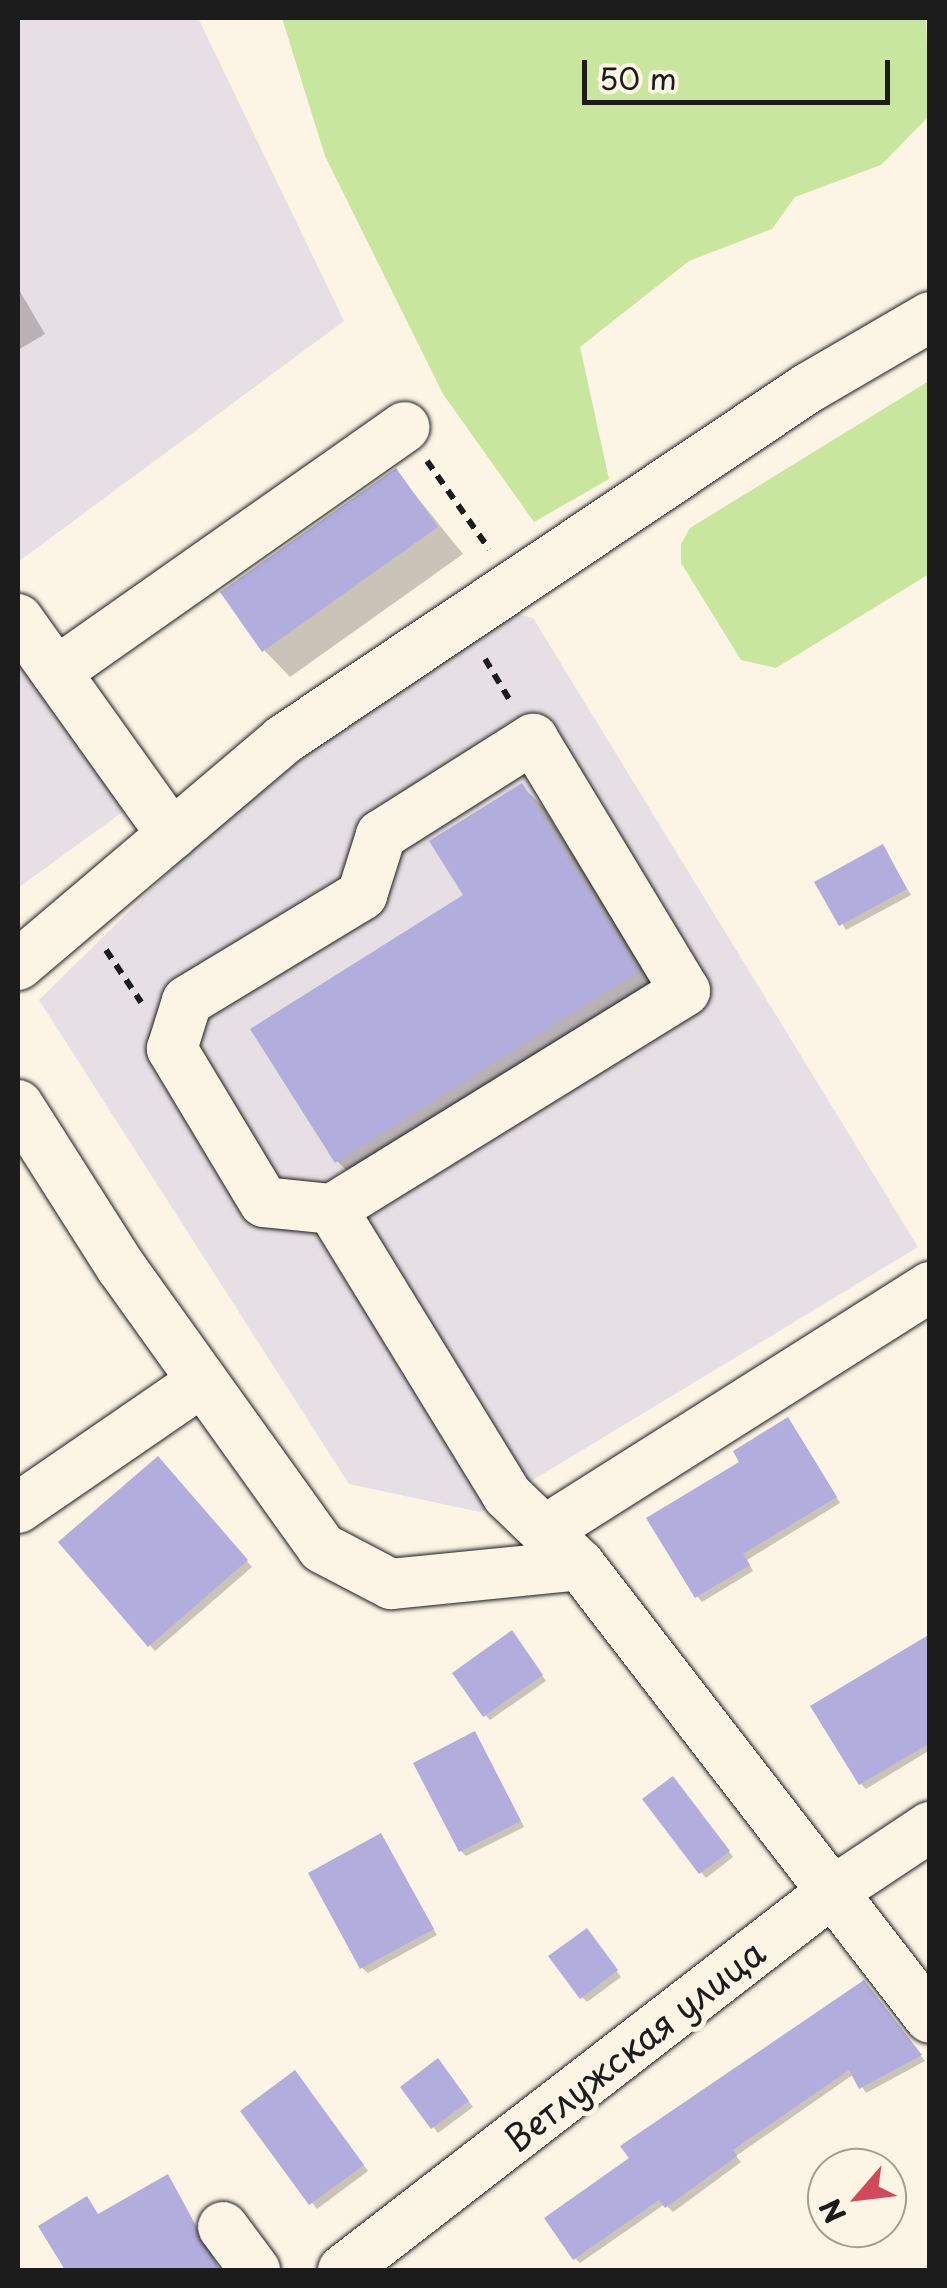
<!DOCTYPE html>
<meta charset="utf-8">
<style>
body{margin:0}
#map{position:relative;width:947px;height:2288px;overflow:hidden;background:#fcf5e5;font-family:"Playpen Sans",sans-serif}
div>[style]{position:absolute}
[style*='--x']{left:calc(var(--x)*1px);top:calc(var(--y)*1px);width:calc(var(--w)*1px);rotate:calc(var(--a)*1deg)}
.built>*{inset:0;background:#e6dfe3}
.green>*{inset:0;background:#c8e69d}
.shadow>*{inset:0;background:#0003}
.building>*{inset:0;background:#b3adde}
.path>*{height:6px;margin-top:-3px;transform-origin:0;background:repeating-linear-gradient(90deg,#1c1c1c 0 10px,transparent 0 18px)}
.roads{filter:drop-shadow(0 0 2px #1c1c1c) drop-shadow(0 0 2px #1c1c1c)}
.minor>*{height:50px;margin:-25px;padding:0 25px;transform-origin:25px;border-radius:25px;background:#fcf5e5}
span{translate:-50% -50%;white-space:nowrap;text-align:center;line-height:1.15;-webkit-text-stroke:10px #fcf5e5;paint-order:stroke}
.street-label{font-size:35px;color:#1c1c1c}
.frame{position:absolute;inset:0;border:20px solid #1c1c1c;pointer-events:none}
.north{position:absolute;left:807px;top:2148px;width:100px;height:100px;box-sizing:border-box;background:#fcf5e5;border:2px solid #a29e95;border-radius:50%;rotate:242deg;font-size:28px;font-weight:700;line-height:40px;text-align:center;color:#1c1c1c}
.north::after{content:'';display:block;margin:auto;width:35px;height:45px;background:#d1495b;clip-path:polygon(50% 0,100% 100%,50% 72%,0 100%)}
.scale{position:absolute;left:582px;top:60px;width:308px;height:45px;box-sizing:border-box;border:5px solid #1c1c1c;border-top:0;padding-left:12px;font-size:30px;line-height:35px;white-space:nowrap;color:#1c1c1c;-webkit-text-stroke:8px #fcf5e5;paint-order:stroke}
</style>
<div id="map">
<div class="built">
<div style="clip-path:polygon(18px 18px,198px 18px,344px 321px,18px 562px)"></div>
<div style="clip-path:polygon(502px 610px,533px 618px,918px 1247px,480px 1512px,349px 1484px,39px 1000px,294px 749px)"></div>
<div style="clip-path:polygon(18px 644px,132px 805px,18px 888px)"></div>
</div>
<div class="green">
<div style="clip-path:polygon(282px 18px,926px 18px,929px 116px,881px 165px,795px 197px,772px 229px,689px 261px,580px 347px,609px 479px,534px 522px,443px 394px,325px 156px)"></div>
<div style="clip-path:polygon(929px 381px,929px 574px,776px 668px,741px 660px,681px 563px,681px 544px,690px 528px)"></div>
</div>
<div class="shadow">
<div style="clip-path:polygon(18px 288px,45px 334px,18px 350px)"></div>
<div style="clip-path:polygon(396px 471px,463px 554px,290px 677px,264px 650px)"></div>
<div style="clip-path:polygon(522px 786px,543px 807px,659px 993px,358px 1182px,337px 1161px)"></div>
<div style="clip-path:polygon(882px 847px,911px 895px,846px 930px,818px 883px)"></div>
<div style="clip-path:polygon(793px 1426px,840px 1503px,747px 1560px,753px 1571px,702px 1602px,697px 1596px,743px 1463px)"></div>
<div style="clip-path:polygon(163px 1464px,252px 1567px,155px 1651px,61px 1543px)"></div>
<div style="clip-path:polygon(930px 1636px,930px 1750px,866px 1789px,861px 1784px)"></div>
<div style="clip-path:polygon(516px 1639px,546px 1681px,490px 1720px,485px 1715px)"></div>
<div style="clip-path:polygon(475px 1734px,524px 1827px,466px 1856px,461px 1851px)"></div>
<div style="clip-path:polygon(678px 1784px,733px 1857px,706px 1878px,701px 1872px)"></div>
<div style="clip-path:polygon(380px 1836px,437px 1935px,368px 1973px,362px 1968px)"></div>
<div style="clip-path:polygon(592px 1936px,621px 1977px,587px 2002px,582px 1997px)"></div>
<div style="clip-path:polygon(869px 1988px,925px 2061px,866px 2093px,854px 2074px,736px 2156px,741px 2162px,673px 2212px,665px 2204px,580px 2263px,575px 2258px,632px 2158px)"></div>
<div style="clip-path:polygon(443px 2067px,473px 2107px,438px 2133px,403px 2087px)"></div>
<div style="clip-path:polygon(300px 2079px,368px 2171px,317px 2209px,243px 2111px)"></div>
<div style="clip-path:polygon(172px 2183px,218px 2270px,68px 2270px,41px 2227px,99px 2217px)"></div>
</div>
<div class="building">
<div style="clip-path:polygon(396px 468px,438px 527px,262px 652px,220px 592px)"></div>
<div style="clip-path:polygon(522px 783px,639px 971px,335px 1163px,250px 1029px,463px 895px,429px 841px)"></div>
<div style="clip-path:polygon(883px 844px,907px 889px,839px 926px,814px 882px)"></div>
<div style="clip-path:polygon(788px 1417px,837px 1497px,743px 1554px,750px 1565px,695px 1598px,646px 1518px,739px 1462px,733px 1451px)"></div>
<div style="clip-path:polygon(158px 1456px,248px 1560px,148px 1647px,58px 1542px)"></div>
<div style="clip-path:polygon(512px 1630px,543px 1675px,483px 1717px,452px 1673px)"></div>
<div style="clip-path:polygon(930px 1634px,930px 1743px,859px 1785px,810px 1706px)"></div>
<div style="clip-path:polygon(475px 1731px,521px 1821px,459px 1852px,413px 1763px)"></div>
<div style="clip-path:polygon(673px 1776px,730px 1851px,699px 1874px,642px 1799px)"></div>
<div style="clip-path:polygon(381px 1833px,434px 1929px,360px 1969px,308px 1873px)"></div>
<div style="clip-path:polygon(587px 1928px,618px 1970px,580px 1999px,548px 1956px)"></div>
<div style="clip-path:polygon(864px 1980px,922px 2055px,859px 2089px,849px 2070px,733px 2150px,737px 2156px,665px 2208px,659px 2200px,573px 2260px,544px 2218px,629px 2158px,620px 2146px)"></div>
<div style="clip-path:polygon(438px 2058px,469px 2101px,431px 2129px,400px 2087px)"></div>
<div style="clip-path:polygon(295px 2070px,364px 2165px,309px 2205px,240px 2111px)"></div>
<div style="clip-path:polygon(168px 2174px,220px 2270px,65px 2270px,38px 2226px,87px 2196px,98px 2214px)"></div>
</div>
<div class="path">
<div style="--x:427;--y:461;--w:108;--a:54.8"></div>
<div style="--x:485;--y:659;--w:52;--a:59"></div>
<div style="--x:106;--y:950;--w:63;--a:56.1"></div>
</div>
<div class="roads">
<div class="minor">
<div style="--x:18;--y:619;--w:265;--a:54.5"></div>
<div style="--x:56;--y:672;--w:426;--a:-35.1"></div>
<div style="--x:18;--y:965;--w:348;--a:-40.3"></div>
<div style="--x:283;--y:740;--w:632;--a:-33.84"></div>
<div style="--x:808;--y:388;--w:141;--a:-30.2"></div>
<div style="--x:18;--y:1105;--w:192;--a:57.6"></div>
<div style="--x:121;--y:1267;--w:345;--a:54.4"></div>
<div style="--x:322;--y:1548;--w:78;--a:27.6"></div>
<div style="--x:391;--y:1584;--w:190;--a:-5.7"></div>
<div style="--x:580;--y:1565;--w:572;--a:52.31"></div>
<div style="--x:332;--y:1209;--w:68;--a:-174.1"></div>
<div style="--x:264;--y:1202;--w:179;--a:-121"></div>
<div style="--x:172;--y:1049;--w:50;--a:-72.6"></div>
<div style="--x:187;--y:1001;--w:205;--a:-31.2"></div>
<div style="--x:362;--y:895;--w:63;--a:-72.4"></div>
<div style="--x:381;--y:835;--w:180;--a:-32.3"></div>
<div style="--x:533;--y:739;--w:294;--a:58.9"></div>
<div style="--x:685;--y:991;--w:415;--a:148.3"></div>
<div style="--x:332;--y:1209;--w:335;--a:58.5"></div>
<div style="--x:507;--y:1495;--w:101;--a:43.8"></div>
<div style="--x:18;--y:1508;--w:222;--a:-34.5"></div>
<div style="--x:544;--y:1531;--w:457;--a:-32.3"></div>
<div style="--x:223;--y:2227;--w:54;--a:53.3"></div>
<div style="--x:343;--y:2270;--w:618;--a:-37.7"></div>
<div style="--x:832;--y:1892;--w:118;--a:-33.6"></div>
</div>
</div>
<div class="street-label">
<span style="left:634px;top:2045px;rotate:-38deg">Ветлужская улица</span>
</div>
<div class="frame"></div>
<div class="north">N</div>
<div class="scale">50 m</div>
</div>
